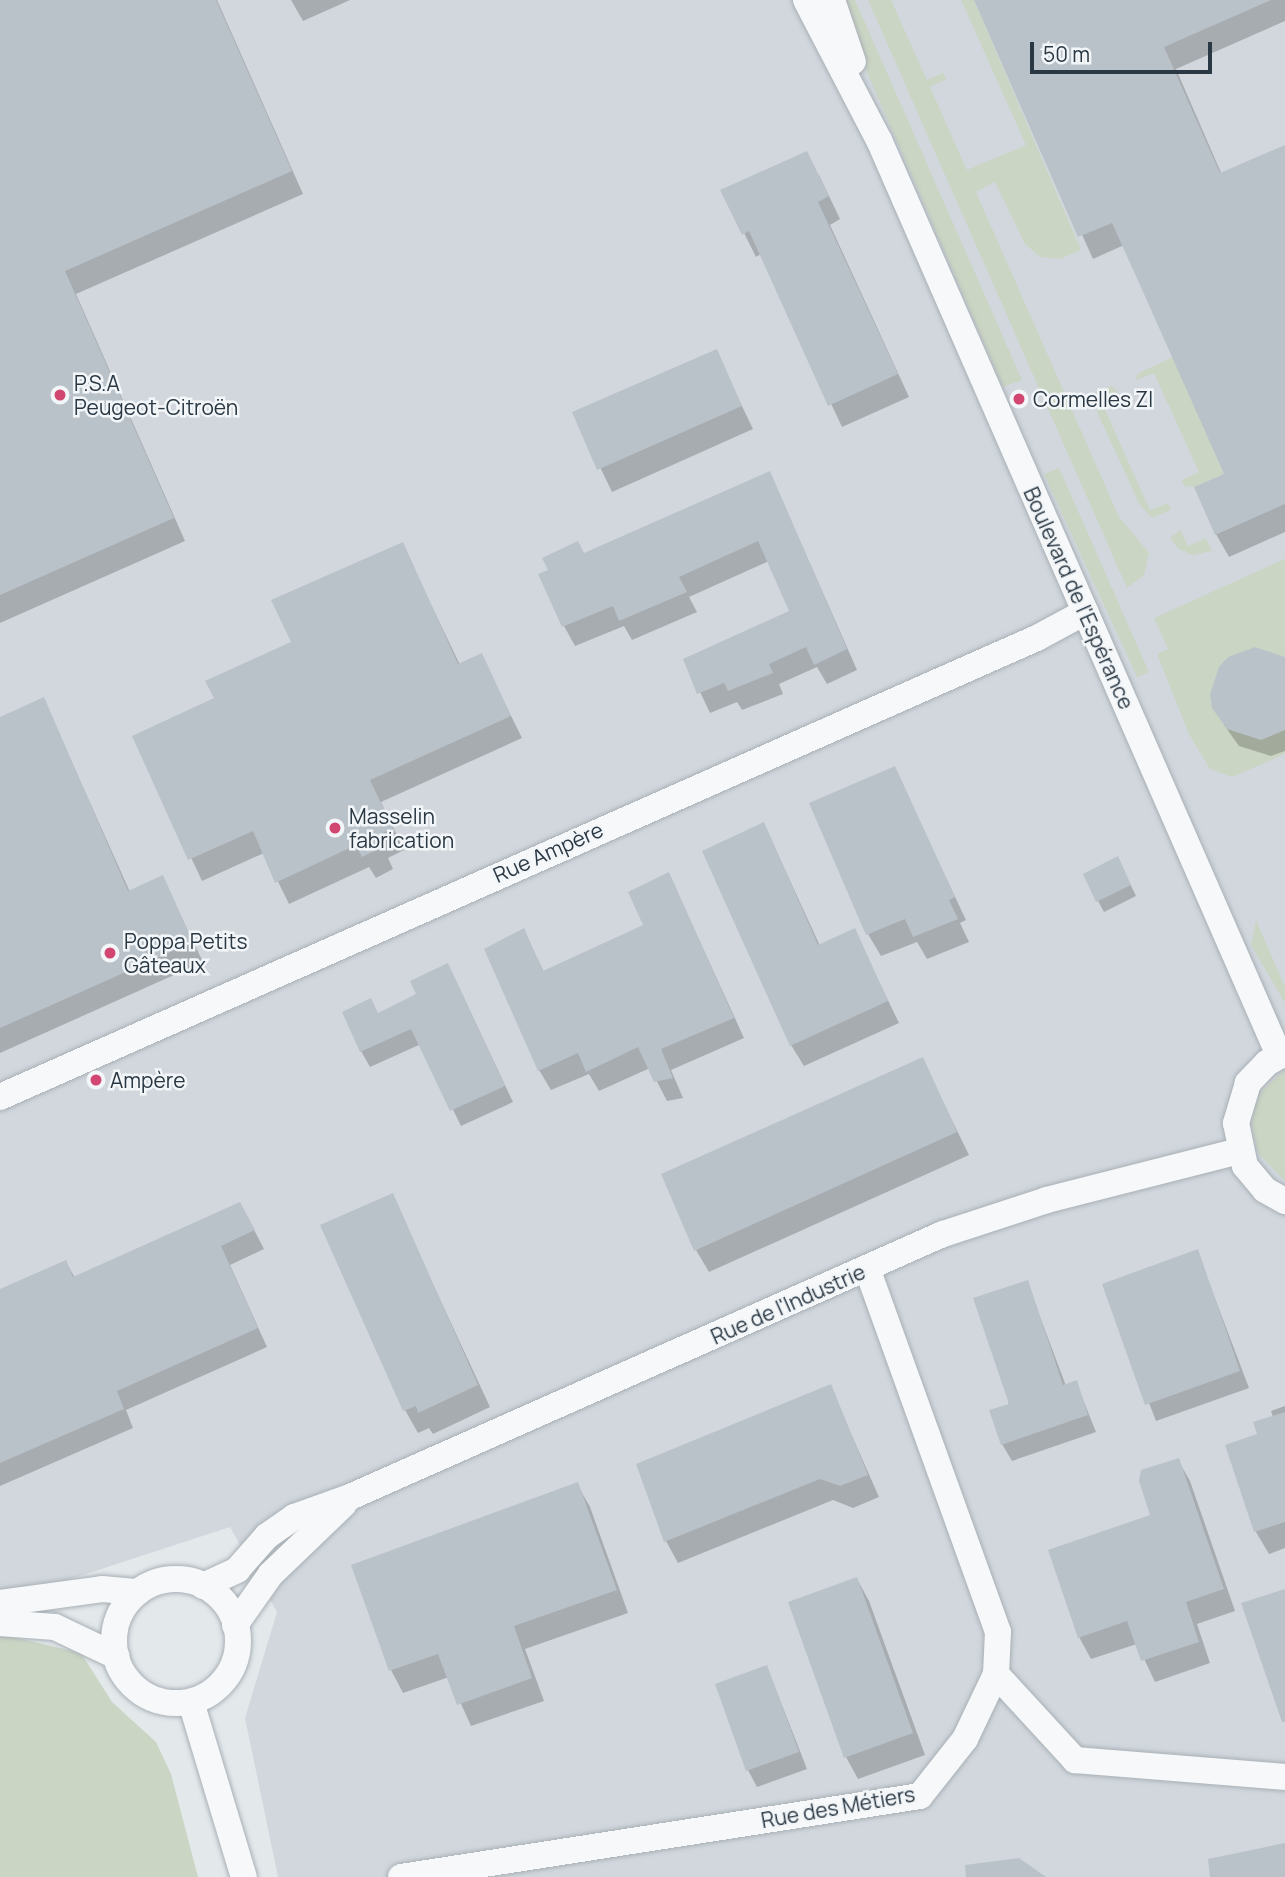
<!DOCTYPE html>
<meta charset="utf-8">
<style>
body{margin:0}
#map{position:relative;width:1285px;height:1877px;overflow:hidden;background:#e3e8eb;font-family:Manrope,sans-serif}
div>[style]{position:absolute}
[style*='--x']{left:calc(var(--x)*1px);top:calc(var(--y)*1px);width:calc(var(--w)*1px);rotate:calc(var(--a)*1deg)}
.built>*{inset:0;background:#d1d7dd}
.green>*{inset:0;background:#cbd5c4}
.shadow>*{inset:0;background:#0003}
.building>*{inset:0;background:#bac2c9}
.roads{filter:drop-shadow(0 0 2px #a8b0b6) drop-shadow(0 0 2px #a8b0b6)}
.minor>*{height:26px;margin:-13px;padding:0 13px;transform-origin:13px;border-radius:13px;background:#f6f8f9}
.minor>.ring{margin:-13px;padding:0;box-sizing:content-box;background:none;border:26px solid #f6f8f9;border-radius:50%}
.dots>*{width:19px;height:19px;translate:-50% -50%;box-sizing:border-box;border:4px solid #f3f6f8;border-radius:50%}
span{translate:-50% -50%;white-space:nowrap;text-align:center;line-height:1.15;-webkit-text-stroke:5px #f3f6f8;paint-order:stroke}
.poi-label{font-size:21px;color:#2a3844}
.left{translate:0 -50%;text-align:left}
.street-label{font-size:21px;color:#2a3844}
.scale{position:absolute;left:1030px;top:42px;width:182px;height:32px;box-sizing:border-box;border:4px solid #2a3844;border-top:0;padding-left:9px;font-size:21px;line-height:24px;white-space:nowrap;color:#2a3844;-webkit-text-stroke:5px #f3f6f8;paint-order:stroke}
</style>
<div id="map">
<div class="built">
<div style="clip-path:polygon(0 0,1285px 0,1285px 1877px,278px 1877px,245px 1718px,277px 1612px,230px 1527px,0 1602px)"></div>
</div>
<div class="green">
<div style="clip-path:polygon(841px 0,855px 0,1022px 380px,1003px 387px,866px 70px)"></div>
<div style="clip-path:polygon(868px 0,891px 0,927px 80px,943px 73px,946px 79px,930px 87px,967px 170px,1026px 145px,961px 0,974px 0,1081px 250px,1060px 259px,1040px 257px,1025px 244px,995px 182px,976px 192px,1119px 517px,1149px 553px,1144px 575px,1127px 588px)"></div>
<div style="clip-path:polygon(1173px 357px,1224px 474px,1194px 487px,1184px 486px,1182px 480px,1199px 472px,1154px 373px,1136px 380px,1137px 374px)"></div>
<div style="clip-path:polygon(1112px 386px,1119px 393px,1101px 401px,1150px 510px,1168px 503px,1171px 510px,1152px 518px,1140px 505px,1097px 412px,1096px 393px)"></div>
<div style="clip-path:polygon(1059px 468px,1149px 672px,1137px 677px,1044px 474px)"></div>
<div style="clip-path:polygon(1180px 530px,1188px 546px,1206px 538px,1212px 551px,1192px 555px,1179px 549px,1170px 538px)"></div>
<div style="clip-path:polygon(1285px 559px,1285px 754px,1232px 777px,1210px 769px,1189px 734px,1157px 654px,1168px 649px,1154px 618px)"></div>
<div style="clip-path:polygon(1256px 920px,1285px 987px,1285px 1003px,1251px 945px)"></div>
<div style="clip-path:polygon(1285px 1069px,1285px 1181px,1258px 1153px,1251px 1123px,1259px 1094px)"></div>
<div style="clip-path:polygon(0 1634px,81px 1653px,112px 1702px,156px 1742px,171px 1774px,198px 1877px,0 1877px)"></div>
</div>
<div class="shadow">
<div style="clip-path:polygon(0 0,217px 0,303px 194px,76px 294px,185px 541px,0 623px)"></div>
<div style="clip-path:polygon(291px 0,350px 0,303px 21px)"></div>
<div style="clip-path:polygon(976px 0,1285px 0,1285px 21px,1176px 69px,1222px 175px,1285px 147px,1285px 532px,1229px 557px,1216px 534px,1226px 475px,1124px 245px,1093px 259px)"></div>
<div style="clip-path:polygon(819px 175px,840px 219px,830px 225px,909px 397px,842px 427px,761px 254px,756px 257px,723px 191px)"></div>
<div style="clip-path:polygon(716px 352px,753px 429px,612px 492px,574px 413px)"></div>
<div style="clip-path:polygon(770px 473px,857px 670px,827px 684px,817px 667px,779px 684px,783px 694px,742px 710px,737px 702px,710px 713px,685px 660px,792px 612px,769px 561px,689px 597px,697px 612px,632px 640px,624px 626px,575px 646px,564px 626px,584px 555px)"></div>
<div style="clip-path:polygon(402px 544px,460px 665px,481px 655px,522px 738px,381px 802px,404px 850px,388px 858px,393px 869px,376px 878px,369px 867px,289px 904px,264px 853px,202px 881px,135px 737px,216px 699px,293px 643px)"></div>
<div style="clip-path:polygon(1285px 660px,1285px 751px,1271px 756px,1239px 746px,1224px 725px)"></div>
<div style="clip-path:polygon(44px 700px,130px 892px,162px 877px,203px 962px,0 1053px,0 719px)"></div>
<div style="clip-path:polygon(894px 768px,966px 920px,960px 923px,969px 942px,927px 959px,917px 942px,881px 956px,868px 934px)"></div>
<div style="clip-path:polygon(764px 824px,820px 946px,854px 930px,899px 1023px,804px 1066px,791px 1045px)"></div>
<div style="clip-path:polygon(1123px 869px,1136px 896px,1104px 912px,1098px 901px)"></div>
<div style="clip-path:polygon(669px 874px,744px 1038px,671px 1070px,683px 1098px,667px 1101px,650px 1068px,599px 1091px,589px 1074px,551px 1090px,539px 1070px,523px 930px,544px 972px,645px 926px)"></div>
<div style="clip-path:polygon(456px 981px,513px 1102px,461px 1126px,421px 1044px,370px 1067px,361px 1051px,378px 1015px)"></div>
<div style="clip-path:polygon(922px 1059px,969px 1155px,709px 1272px,696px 1250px)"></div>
<div style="clip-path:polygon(392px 1196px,490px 1407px,433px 1434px,429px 1428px,418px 1433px,405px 1410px,322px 1226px)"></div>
<div style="clip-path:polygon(250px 1222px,264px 1249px,230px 1265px,267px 1347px,126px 1410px,133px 1428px,0 1486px,0 1291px,66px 1262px,75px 1278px)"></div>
<div style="clip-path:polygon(1197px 1251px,1249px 1388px,1156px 1421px,1104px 1285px)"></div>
<div style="clip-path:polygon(1027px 1282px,1066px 1386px,1076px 1382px,1096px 1432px,1012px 1461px,1002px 1444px)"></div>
<div style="clip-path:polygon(830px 1386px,879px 1497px,853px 1508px,833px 1500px,678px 1563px,666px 1541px)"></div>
<div style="clip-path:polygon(1285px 1406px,1285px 1548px,1269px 1554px,1256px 1532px,1227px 1446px,1259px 1435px,1273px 1417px,1271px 1411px)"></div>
<div style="clip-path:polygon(1178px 1460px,1190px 1481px,1235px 1611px,1197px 1624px,1210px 1663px,1155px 1682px,1137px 1644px,1091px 1659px,1079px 1637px,1152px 1516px)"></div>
<div style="clip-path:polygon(577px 1484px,590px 1507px,628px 1613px,525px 1649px,544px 1701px,471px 1726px,449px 1677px,403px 1693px,391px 1670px)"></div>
<div style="clip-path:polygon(857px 1579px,869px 1601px,925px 1755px,858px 1779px,846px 1757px)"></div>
<div style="clip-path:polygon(767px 1667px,807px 1769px,757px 1787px,748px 1770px)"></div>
</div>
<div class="building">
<div style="clip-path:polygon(0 0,216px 0,292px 171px,65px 271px,174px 518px,0 595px)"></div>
<div style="clip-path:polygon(974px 0,1271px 0,1164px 47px,1220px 173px,1285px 145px,1285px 504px,1215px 535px,1194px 487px,1224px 474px,1140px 285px,1112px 223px,1078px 237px)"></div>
<div style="clip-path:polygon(807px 151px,829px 196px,818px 202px,898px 374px,828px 406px,749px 231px,742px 235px,720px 190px)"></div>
<div style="clip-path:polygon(717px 349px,742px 406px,597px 470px,572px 412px)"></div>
<div style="clip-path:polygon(770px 471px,847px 649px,814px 665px,806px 647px,769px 664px,773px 673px,728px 691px,724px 683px,697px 694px,683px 659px,789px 611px,758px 541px,679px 577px,687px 592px,619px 621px,613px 606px,562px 627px,538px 574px,548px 570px,542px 558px,578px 541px,584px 553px)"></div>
<div style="clip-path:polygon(403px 542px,458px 664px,482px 653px,511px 716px,370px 780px,393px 828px,377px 836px,383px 847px,362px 857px,356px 845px,275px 883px,253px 831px,188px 860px,132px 736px,214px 698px,205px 681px,291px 642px,271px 600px)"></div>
<div style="clip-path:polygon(1255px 647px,1285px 657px,1285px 730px,1261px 740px,1227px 729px,1212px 708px,1210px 694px,1219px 667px,1228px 657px)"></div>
<div style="clip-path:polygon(44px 697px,128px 891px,163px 875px,193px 942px,0 1028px,0 717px)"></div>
<div style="clip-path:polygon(895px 766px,955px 897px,949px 900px,958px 919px,913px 937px,905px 919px,866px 935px,809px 803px)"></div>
<div style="clip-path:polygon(764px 822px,818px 945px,855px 928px,888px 1001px,790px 1046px,702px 851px)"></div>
<div style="clip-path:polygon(1118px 856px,1131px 885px,1096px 902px,1083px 874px)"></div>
<div style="clip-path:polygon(669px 872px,734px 1018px,661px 1049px,673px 1078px,654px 1082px,638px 1047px,586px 1072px,578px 1053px,538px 1071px,484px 949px,524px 928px,543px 971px,643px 925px,628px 892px)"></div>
<div style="clip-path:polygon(448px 963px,505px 1086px,450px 1111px,411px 1029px,360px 1052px,342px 1012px,371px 998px,378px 1013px,416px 994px,410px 981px)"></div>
<div style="clip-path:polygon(923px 1057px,957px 1132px,694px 1251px,661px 1174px)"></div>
<div style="clip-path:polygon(393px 1193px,478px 1385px,418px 1413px,416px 1406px,403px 1411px,320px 1225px)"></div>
<div style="clip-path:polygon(240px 1202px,255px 1230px,221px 1246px,258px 1328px,117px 1391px,124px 1409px,0 1463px,0 1289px,66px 1260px,73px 1277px)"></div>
<div style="clip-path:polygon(1198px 1249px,1240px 1371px,1145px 1405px,1102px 1284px)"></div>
<div style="clip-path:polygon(1028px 1280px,1063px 1385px,1077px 1380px,1088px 1415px,1001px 1445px,989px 1410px,1009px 1404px,973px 1298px)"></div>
<div style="clip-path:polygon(831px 1384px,868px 1475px,840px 1486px,820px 1479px,664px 1542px,636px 1464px)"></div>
<div style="clip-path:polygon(1285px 1412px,1285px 1522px,1254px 1532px,1225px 1445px,1257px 1434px,1253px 1422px)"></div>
<div style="clip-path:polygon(1179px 1458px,1224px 1589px,1186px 1602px,1199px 1642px,1141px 1661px,1127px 1621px,1078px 1638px,1048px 1550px,1150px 1515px,1139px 1481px,1141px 1470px)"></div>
<div style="clip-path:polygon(578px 1482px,617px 1590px,514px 1626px,532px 1678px,457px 1705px,438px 1654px,389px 1671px,351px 1565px)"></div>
<div style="clip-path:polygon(857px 1577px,913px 1733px,844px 1758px,788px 1602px)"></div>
<div style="clip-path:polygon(1285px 1589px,1285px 1722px,1282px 1722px,1241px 1603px)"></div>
<div style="clip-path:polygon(767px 1665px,799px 1752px,746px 1771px,715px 1684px)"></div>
<div style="clip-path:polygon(1285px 1843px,1285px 1877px,1210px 1877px,1208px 1859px)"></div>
<div style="clip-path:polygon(1019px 1858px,1046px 1877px,966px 1877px,965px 1865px)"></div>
</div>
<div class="roads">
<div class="minor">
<div style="--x:806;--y:0;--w:158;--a:62.5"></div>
<div style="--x:879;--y:140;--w:999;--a:66.39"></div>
<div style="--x:832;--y:0;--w:65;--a:71.3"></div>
<div style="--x:1285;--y:1053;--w:21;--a:151"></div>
<div style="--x:1267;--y:1063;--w:28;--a:134"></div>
<div style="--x:1248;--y:1083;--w:42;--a:106.7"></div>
<div style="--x:1236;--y:1123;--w:44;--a:78.2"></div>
<div style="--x:1245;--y:1166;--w:31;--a:50"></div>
<div style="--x:1265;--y:1190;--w:23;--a:29"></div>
<div style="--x:0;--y:1097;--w:1134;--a:-23.88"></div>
<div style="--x:1037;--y:638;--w:55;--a:-28.4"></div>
<div class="ring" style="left:114px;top:1579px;width:98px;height:98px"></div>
<div style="--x:203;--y:1586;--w:38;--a:-25"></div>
<div style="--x:237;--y:1570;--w:45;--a:-48.6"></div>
<div style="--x:267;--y:1536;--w:33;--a:-35"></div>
<div style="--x:294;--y:1517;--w:59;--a:-19.7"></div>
<div style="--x:350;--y:1497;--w:649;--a:-23.92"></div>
<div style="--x:943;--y:1234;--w:109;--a:-18.1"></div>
<div style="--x:1047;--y:1200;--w:198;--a:-14.3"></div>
<div style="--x:0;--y:1603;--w:103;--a:-7.8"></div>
<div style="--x:102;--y:1589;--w:36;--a:5"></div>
<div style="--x:0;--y:1623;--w:55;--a:4.2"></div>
<div style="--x:55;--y:1627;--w:68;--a:25.4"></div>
<div style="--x:235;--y:1625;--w:62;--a:-54.8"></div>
<div style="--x:271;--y:1574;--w:101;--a:-43.8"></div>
<div style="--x:996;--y:1674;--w:117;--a:47.4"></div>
<div style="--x:1075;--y:1760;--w:211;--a:4.6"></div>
<div style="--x:191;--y:1702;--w:183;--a:73.2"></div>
<div style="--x:401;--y:1877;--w:525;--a:-8.87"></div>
<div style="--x:920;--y:1796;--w:73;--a:-51.7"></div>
<div style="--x:965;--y:1739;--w:72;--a:-64.5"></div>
<div style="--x:996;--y:1674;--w:42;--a:-87.3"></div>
<div style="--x:998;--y:1632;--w:386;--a:-109.8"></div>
</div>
</div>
<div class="dots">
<div style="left:60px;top:395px;background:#d14772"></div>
<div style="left:1019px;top:399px;background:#d14772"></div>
<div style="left:335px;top:828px;background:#d14772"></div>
<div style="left:110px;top:953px;background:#d14772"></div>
<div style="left:96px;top:1080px;background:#d14772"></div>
</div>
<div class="poi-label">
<span class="left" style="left:74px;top:395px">P.S.A<br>Peugeot-Citroën</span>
<span class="left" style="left:1033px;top:399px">Cormelles ZI</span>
<span class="left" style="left:349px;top:828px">Masselin<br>fabrication</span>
<span class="left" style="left:124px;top:953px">Poppa Petits<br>Gâteaux</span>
<span class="left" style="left:110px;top:1080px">Ampère</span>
</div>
<div class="street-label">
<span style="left:1079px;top:598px;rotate:66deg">Boulevard de l'Espérance</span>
<span style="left:548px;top:852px;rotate:-24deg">Rue Ampère</span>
<span style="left:788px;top:1304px;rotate:-24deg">Rue de l'Industrie</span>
<span style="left:838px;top:1807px;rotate:-10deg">Rue des Métiers</span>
</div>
<div class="scale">50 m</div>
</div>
